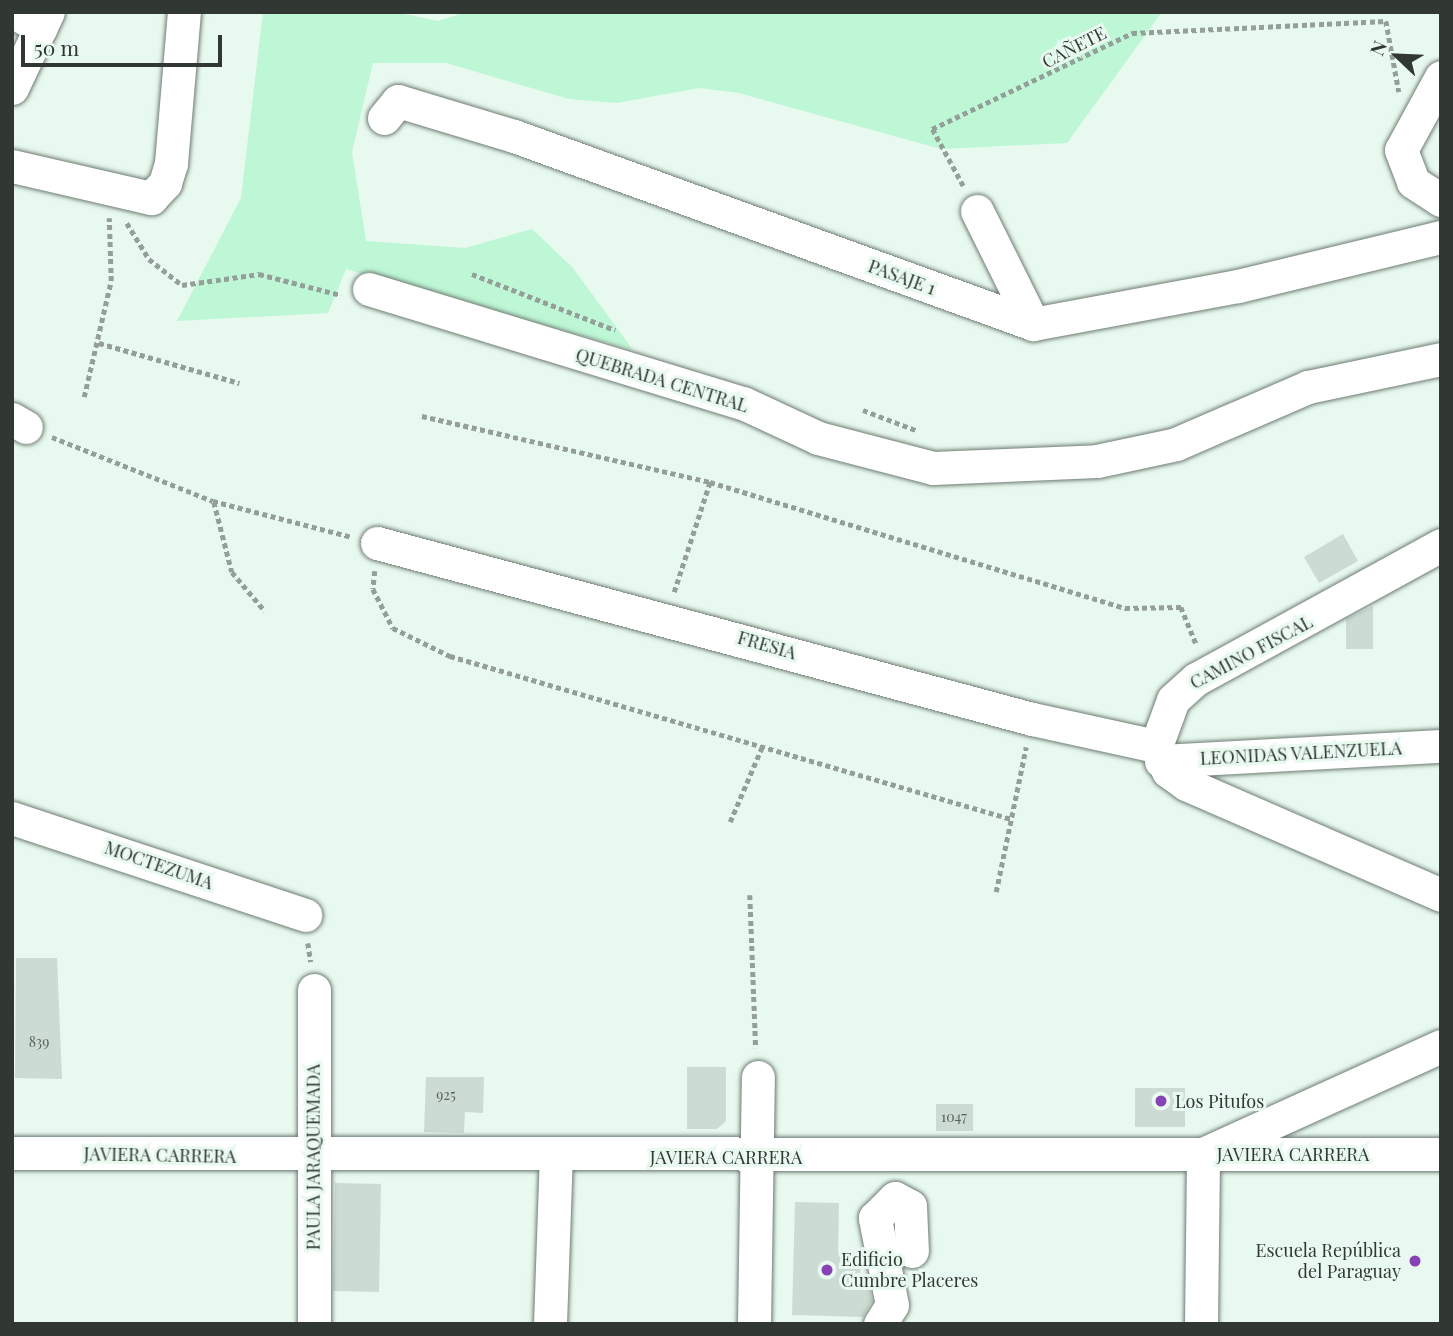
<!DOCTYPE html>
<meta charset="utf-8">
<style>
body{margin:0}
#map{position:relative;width:1453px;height:1336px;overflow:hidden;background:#e8f9ef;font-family:"Playfair Display",serif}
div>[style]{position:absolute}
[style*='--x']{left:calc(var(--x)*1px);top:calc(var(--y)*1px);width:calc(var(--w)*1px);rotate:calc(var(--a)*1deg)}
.green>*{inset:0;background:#bdf7d5}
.building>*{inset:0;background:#ccdcd2}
.path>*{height:4.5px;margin-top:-2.25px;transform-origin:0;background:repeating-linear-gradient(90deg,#939f98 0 5px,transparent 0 8.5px)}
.roads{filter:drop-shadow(0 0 2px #6e7c73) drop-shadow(0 0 2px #6e7c73)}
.minor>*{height:33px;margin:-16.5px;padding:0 16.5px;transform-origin:16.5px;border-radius:16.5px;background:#fff}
.dots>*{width:19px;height:19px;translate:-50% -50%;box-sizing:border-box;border:4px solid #e8f9ef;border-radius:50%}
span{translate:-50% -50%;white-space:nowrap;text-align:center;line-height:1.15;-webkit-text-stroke:6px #e8f9ef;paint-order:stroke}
.number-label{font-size:14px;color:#58605b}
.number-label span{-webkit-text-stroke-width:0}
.street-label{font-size:18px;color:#313733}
.poi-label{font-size:18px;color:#313733}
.left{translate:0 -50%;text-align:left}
.right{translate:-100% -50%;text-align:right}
.frame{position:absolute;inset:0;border:14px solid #313733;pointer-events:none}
.north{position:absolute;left:1362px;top:21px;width:70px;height:70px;-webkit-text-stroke:5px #e8f9ef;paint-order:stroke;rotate:293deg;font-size:19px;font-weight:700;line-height:28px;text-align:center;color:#313733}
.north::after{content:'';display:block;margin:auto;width:24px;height:32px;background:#313733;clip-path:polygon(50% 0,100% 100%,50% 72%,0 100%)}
.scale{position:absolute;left:21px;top:35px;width:201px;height:32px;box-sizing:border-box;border:4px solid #313733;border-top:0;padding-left:9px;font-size:21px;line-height:24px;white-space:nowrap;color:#313733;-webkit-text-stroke:5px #e8f9ef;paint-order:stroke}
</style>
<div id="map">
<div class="green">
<div style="clip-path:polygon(263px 12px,395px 12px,438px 21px,467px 12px,1162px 12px,1067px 143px,941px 149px,739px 93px,699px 88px,617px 103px,569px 99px,446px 63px,373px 63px,352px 152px,366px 241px,465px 248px,532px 229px,573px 268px,633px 350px,346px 269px,328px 313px,177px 321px,241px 198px)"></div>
</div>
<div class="building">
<div style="clip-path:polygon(1343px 534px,1358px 561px,1319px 583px,1304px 557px)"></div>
<div style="clip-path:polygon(1373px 606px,1373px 649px,1346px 649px,1346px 619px)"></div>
<div style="clip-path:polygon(16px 958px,57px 958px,62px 1079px,15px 1078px)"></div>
<div style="clip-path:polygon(687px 1067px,726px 1067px,726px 1121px,717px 1129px,687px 1129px)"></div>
<div style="clip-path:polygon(426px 1077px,484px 1077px,483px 1113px,465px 1112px,464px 1133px,424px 1132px)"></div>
<div style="clip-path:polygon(1135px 1088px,1185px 1088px,1185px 1127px,1135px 1127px)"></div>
<div style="clip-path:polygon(936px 1104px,973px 1104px,973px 1131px,936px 1131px)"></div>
<div style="clip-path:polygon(335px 1183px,381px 1184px,379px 1292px,333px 1291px)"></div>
<div style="clip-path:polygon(795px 1202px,839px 1203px,838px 1253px,861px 1253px,860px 1286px,869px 1286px,872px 1301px,863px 1317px,792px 1315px)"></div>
</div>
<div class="path">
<div style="--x:963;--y:186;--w:65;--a:-118.5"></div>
<div style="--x:932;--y:129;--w:222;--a:-25.6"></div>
<div style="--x:1132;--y:33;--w:254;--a:-2.7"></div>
<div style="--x:1386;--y:21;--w:72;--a:79.6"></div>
<div style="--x:127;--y:223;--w:42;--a:58.6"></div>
<div style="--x:149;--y:259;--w:42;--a:38.2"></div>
<div style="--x:182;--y:285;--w:78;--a:-8.1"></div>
<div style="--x:259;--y:274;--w:85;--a:14.4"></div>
<div style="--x:472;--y:274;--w:154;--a:21.4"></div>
<div style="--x:99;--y:343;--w:146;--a:15.9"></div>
<div style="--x:84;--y:397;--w:119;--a:-76.9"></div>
<div style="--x:111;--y:281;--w:63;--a:-91.8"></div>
<div style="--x:863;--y:410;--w:59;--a:20.9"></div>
<div style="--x:422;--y:416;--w:295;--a:12.9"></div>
<div style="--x:710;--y:482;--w:434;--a:16.9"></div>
<div style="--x:1125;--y:608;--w:56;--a:-1"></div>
<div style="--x:1181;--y:607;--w:42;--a:67.7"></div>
<div style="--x:52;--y:437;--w:173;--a:21.7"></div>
<div style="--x:213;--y:501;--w:144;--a:14.5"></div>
<div style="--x:214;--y:502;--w:72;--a:75.6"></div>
<div style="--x:232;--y:572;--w:51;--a:49.8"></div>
<div style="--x:375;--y:571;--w:18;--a:96"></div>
<div style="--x:373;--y:589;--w:44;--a:62.9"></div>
<div style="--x:393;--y:628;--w:64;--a:26.2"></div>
<div style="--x:450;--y:656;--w:584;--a:16.2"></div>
<div style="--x:674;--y:592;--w:116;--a:-71.9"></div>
<div style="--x:730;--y:822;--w:82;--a:-66.9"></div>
<div style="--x:996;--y:892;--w:148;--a:-78.3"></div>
<div style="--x:750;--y:895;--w:153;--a:87.8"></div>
<div style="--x:308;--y:943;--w:19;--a:81"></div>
</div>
<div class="roads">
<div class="minor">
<div style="--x:14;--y:12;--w:31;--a:31"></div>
<div style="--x:1441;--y:77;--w:83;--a:118.7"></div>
<div style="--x:1401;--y:150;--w:34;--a:69"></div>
<div style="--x:1413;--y:182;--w:33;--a:33"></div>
<div style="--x:12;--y:88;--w:84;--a:-64.7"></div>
<div style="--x:384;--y:118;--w:22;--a:-51"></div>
<div style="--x:398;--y:101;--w:121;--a:16.8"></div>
<div style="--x:514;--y:136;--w:552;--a:19.91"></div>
<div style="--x:1033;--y:324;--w:208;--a:-10.5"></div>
<div style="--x:1238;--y:286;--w:209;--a:-13.6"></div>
<div style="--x:12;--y:166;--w:143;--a:13"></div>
<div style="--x:151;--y:198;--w:21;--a:-47"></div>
<div style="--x:165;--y:183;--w:21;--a:-73"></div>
<div style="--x:171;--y:163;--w:152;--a:-85.1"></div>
<div style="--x:977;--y:211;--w:126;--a:63.6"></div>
<div style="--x:369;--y:289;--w:391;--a:17"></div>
<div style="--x:743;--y:403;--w:83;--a:25"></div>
<div style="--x:818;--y:438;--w:119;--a:14.6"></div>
<div style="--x:933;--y:468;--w:164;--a:-2.4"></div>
<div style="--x:1097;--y:461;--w:81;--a:-12.1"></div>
<div style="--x:1176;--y:444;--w:144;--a:-23.4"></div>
<div style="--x:1308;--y:387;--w:136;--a:-11.9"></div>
<div style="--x:12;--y:419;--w:16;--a:30"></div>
<div style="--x:377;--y:543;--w:678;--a:15.04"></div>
<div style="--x:1032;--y:719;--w:127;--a:12.3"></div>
<div style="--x:1441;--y:545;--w:279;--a:151.3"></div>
<div style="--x:1196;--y:679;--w:31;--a:138"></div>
<div style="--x:1173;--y:700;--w:49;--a:110.3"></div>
<div style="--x:1156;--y:746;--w:28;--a:64"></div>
<div style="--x:1168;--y:771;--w:22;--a:36"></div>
<div style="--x:1186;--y:784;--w:278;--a:23.5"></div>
<div style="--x:1161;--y:761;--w:280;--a:-3.1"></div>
<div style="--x:12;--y:818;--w:309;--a:18.3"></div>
<div style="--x:12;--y:1153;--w:1429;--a:0.04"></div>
<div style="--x:314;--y:1324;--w:334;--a:-90"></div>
<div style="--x:550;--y:1324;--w:168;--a:-88"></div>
<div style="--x:754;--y:1324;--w:247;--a:-89.1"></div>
<div style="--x:880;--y:1324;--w:22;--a:-58"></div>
<div style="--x:892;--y:1305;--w:89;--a:-101.1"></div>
<div style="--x:875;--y:1218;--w:28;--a:-45"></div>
<div style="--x:895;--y:1198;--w:17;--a:28"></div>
<div style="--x:910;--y:1206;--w:45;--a:87.5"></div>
<div style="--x:1201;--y:1324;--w:170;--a:-89.3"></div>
<div style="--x:1203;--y:1154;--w:261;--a:-24.4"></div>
</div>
</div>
<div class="dots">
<div style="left:1161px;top:1101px;background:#8742b6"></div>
<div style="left:1415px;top:1261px;background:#8742b6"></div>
<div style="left:827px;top:1270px;background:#8742b6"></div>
</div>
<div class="number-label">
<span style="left:39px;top:1042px">839</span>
<span style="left:446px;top:1095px">925</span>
<span style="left:954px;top:1117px">1047</span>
</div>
<div class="street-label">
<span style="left:1074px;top:47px;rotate:-27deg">CAÑETE</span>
<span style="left:902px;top:277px;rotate:20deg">PASAJE 1</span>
<span style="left:662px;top:380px;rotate:17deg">QUEBRADA CENTRAL</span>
<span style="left:767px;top:645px;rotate:16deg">FRESIA</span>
<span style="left:1251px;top:652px;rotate:-28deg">CAMINO FISCAL</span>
<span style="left:1301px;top:753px;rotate:-3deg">LEONIDAS VALENZUELA</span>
<span style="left:159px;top:865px;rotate:19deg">MOCTEZUMA</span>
<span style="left:1293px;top:1154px">JAVIERA CARRERA</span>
<span style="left:160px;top:1155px;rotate:1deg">JAVIERA CARRERA</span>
<span style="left:313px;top:1157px;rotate:-90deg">PAULA JARAQUEMADA</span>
<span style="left:726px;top:1157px">JAVIERA CARRERA</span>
</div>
<div class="poi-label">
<span class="left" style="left:1175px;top:1101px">Los Pitufos</span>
<span class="right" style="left:1401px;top:1261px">Escuela República<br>del Paraguay</span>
<span class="left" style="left:841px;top:1270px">Edificio<br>Cumbre Placeres</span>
</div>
<div class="frame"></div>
<div class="north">N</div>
<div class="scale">50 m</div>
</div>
